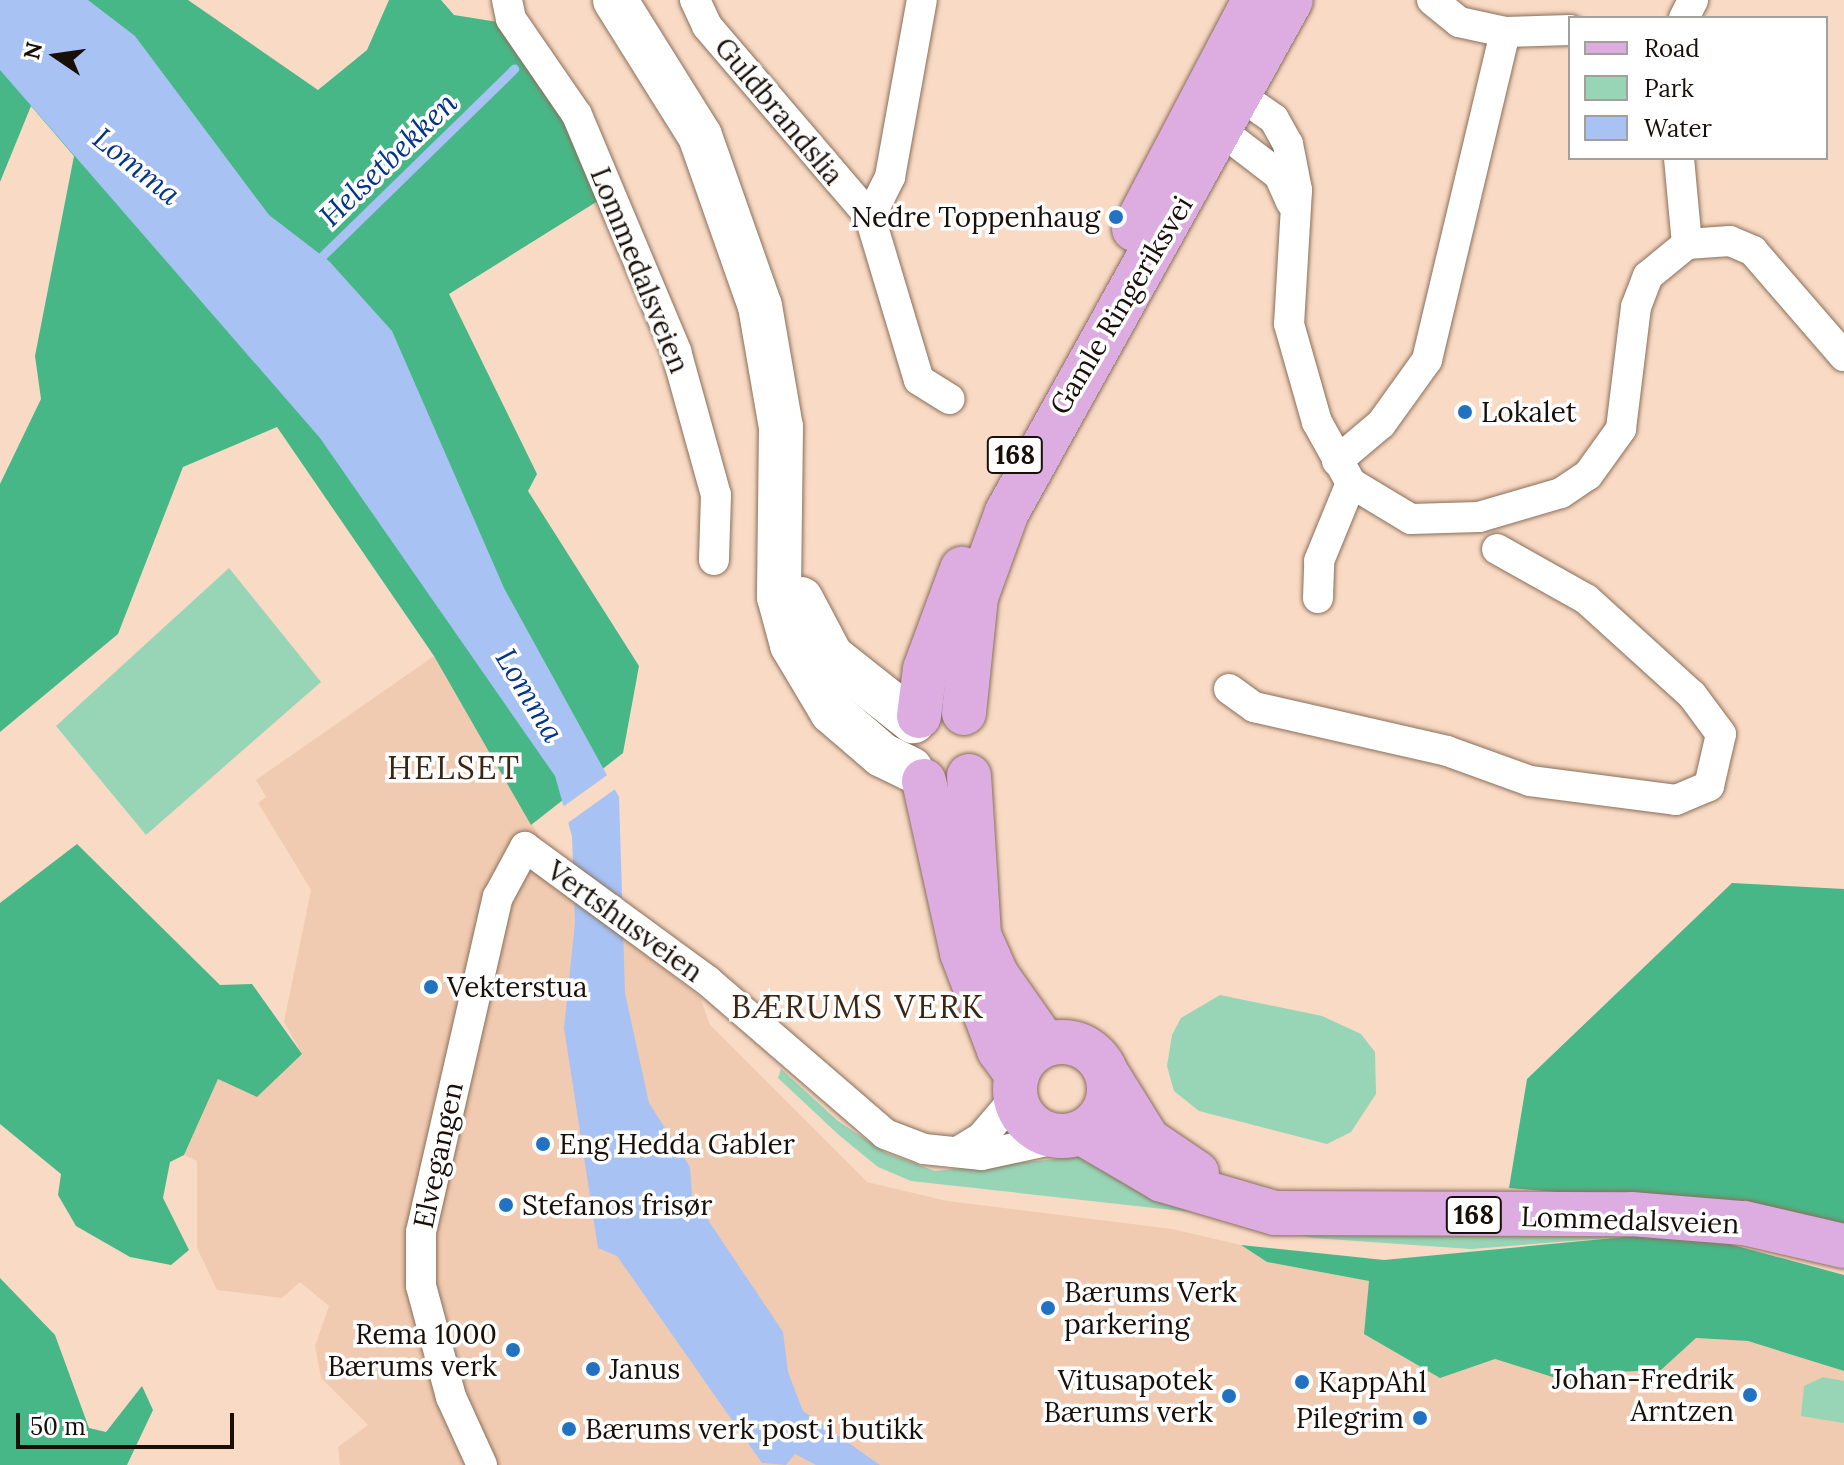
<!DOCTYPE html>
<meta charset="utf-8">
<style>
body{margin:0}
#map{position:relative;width:1844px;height:1465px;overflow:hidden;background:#f9dac4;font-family:Lora,serif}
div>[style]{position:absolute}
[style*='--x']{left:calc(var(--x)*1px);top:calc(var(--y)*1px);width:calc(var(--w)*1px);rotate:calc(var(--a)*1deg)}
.built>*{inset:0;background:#f1cbb1}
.green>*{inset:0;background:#98d5b6}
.forest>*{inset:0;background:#48b787}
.water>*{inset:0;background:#a7c2f3}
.pier>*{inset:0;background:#f9dac4}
.stream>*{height:9px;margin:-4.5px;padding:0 4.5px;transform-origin:4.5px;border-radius:4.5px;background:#a7c2f3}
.roads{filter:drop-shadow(0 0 2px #8a6f5b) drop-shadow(0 0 2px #8a6f5b)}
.minor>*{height:30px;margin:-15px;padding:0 15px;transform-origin:15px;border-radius:15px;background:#fff}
.secondary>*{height:44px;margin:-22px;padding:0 22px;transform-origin:22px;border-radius:22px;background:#fff}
.primary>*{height:44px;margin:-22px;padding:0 22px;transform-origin:22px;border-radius:22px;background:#ddade2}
.primary>.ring{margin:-22px;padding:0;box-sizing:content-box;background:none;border:44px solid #ddade2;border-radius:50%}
.dots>*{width:22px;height:22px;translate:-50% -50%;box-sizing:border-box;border:4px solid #fff;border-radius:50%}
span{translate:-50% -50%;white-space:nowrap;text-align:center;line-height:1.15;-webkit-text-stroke:7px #fff;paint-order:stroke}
.shield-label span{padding:2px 6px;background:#fff;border:2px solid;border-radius:6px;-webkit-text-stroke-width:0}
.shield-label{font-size:26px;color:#190f08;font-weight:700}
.street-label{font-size:28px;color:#190f08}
.poi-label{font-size:28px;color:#190f08}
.right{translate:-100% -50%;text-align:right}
.left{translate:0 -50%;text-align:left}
.water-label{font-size:30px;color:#03348d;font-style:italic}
.quarter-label{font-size:32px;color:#3c2513;letter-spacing:2px}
.legend{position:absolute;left:1568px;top:16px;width:260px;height:144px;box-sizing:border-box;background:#fff;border:2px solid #a39f9c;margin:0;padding:10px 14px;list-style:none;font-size:24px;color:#190f08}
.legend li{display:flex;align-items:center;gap:16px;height:40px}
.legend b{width:40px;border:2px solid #a39f9c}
.north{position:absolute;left:16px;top:16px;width:80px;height:80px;-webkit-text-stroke:6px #fff;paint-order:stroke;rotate:283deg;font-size:22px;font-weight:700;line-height:32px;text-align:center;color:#190f08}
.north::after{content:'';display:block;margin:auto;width:28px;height:36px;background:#190f08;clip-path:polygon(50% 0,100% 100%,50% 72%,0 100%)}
.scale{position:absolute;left:16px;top:1413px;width:218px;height:36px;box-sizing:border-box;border:4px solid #190f08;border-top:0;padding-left:10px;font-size:24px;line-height:28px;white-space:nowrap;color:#190f08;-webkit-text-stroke:6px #fff;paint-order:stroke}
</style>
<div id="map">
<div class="built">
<div style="clip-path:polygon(434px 656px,543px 843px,545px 878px,700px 997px,710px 1025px,867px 1182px,947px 1201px,1172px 1229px,1241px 1245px,1267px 1262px,1370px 1281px,1439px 1377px,1495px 1359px,1584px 1387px,1616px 1372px,1661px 1370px,1696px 1338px,1748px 1341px,1844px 1371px,1844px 1465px,340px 1465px,338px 1447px,368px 1425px,321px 1378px,315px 1346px,329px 1306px,300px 1282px,282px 1298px,217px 1290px,197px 1248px,197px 1161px,184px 1155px,218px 1079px,302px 1054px,284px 1022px,311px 890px,258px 803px,266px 797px,256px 780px)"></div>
</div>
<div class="green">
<div style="clip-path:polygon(229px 568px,321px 682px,146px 835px,56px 726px)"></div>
<div style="clip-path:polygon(1220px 995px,1322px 1016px,1361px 1034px,1375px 1052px,1376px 1094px,1351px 1132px,1327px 1144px,1199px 1111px,1174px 1091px,1167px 1066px,1172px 1035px,1181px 1018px)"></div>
<div style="clip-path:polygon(781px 1069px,838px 1121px,886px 1153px,935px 1171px,1077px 1157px,1417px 1233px,1635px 1236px,1471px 1249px,1313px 1238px,1191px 1212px,911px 1181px,878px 1167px,840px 1136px,778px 1078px)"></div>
<div style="clip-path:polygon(1823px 1377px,1844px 1381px,1844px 1423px,1801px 1416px,1804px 1386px)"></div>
</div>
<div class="forest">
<div style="clip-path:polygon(0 0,188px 0,318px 90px,367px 50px,389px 0,441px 0,454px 15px,504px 23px,566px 120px,601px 199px,449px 294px,537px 474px,528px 491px,639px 666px,623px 753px,531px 825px,434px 656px,277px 427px,183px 467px,118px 634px,0 732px,0 484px,41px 399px,35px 356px,74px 156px,31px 106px,0 182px)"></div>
<div style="clip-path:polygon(77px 844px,220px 985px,252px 984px,302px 1054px,257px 1097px,218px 1079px,184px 1155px,170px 1162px,163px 1198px,189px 1250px,171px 1265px,130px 1257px,76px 1226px,58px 1195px,61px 1174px,0 1124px,0 903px)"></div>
<div style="clip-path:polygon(1732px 883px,1844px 889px,1844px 1232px,1725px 1206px,1509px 1188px,1527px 1079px)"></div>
<div style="clip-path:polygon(1635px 1236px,1715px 1240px,1844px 1275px,1844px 1371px,1748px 1341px,1696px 1338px,1661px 1370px,1616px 1372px,1584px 1387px,1495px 1359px,1440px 1378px,1364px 1334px,1369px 1281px,1267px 1262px,1241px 1245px,1384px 1260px)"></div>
<div style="clip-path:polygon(0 1278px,55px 1335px,89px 1428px,106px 1432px,142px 1386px,153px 1410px,127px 1465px,0 1465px)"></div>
</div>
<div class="water">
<div style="clip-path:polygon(0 0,88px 0,135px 36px,269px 215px,329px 261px,392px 331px,504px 588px,619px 797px,625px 993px,649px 1103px,690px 1167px,692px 1196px,783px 1332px,788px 1372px,803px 1411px,880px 1465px,816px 1465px,795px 1454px,786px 1465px,762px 1463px,617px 1256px,598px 1248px,564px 1028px,575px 923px,572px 836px,555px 776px,320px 438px,0 70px)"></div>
</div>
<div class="pier">
<div style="clip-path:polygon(610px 773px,618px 787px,565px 825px,560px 809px)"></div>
</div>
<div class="stream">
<div style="--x:316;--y:262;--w:277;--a:-44.3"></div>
</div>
<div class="roads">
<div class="minor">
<div style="--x:507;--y:0;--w:19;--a:78"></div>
<div style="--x:511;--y:19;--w:116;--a:55.5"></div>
<div style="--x:577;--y:115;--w:256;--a:67.2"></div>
<div style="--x:676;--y:351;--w:149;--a:74.5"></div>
<div style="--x:716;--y:495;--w:65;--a:91.8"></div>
<div style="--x:695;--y:0;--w:29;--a:65"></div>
<div style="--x:707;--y:26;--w:251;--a:49.5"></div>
<div style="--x:870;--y:217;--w:170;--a:73.3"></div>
<div style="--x:919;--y:380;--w:36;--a:32"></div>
<div style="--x:1432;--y:0;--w:35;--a:39"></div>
<div style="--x:1459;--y:22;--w:47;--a:12.3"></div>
<div style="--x:1505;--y:32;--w:65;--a:-1.8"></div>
<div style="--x:1684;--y:18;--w:20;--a:-63"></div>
<div style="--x:1679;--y:158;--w:86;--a:84.7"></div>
<div style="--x:1291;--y:202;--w:30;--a:-114"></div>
<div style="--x:1279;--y:175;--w:71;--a:-142.5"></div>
<div style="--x:1223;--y:132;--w:37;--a:-124"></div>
<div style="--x:1202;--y:101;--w:39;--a:-7"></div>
<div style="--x:1241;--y:96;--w:40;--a:34.9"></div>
<div style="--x:1274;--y:119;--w:29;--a:61"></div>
<div style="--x:1288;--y:144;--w:47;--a:78.9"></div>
<div style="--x:1297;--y:190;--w:134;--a:93.4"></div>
<div style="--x:1289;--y:324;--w:102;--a:74.1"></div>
<div style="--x:1317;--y:422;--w:70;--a:60.9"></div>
<div style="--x:1351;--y:483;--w:70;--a:31"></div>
<div style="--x:1411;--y:519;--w:68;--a:-1.7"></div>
<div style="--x:1479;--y:517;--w:85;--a:-16.3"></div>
<div style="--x:1561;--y:493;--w:32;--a:-34"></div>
<div style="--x:1588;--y:475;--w:57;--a:-54.3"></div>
<div style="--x:1621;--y:429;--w:123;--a:-83"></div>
<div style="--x:1636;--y:307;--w:33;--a:-69"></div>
<div style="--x:1648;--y:276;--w:50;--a:-39.4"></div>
<div style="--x:1687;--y:244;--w:43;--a:-4"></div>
<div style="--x:1730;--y:241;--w:25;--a:23"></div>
<div style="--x:1753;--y:251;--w:139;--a:49.1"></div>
<div style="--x:870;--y:217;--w:45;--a:-63.4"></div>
<div style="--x:890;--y:177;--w:180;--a:-79.8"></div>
<div style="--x:1337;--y:461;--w:57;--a:-40.1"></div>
<div style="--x:1381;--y:424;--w:79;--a:-54.3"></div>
<div style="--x:1427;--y:360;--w:337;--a:-76.6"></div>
<div style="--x:1318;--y:598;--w:37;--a:-88"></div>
<div style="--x:1319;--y:561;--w:84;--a:-67.7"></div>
<div style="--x:1229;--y:689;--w:31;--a:36"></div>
<div style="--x:1254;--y:707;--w:198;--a:12.8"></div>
<div style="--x:1447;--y:751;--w:88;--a:19.9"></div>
<div style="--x:1530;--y:781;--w:147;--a:7.4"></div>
<div style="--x:1676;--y:800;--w:36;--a:-23"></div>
<div style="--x:1709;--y:786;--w:53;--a:-77"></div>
<div style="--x:1721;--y:734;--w:49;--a:-126.6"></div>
<div style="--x:1692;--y:695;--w:143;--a:-137.8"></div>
<div style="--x:1586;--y:599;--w:102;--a:-150.7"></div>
<div style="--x:959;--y:1151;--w:26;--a:-31"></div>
<div style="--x:981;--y:1138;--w:52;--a:-49.6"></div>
<div style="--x:482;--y:1465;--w:75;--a:-114.5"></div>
<div style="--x:451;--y:1397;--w:115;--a:-105.1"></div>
<div style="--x:421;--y:1286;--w:54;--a:-90"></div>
<div style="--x:421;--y:1232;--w:344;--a:-77.1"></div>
<div style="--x:498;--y:897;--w:57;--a:-61.6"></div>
<div style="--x:525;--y:847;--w:227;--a:36.2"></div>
<div style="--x:708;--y:981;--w:234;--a:40.8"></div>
<div style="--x:885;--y:1134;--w:42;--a:21"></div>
<div style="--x:924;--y:1149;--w:58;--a:5.9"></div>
<div style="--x:982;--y:1155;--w:85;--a:-12.2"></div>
</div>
<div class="secondary">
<div style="--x:615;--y:0;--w:160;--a:58"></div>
<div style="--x:700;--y:136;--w:180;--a:70.6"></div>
<div style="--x:760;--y:306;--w:123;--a:80.2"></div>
<div style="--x:781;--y:427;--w:170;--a:90.7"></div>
<div style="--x:779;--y:597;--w:50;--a:74.8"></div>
<div style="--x:792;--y:645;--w:78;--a:59.2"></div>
<div style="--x:832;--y:712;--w:66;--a:40.7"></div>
<div style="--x:882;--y:755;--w:32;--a:26"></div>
<div style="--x:801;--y:599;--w:64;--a:62.2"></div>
<div style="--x:831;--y:656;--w:105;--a:38.4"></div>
</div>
<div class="primary">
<div style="--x:1134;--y:229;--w:259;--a:-62.3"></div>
<div style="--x:964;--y:713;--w:117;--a:-84.1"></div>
<div style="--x:976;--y:597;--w:90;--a:-70"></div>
<div style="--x:1007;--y:512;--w:585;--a:-60.98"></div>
<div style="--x:919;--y:716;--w:47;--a:-82.7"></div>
<div style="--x:925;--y:669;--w:107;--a:-69.7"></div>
<div style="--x:969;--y:776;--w:159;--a:86.4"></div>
<div style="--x:979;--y:935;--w:43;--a:66.4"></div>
<div style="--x:996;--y:974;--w:85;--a:55"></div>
<div style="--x:924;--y:781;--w:176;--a:77.5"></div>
<div style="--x:962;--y:953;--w:104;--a:69.1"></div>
<div style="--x:999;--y:1050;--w:31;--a:54"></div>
<div class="ring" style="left:1015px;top:1042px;width:50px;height:50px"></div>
<div style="--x:1109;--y:1077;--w:74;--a:58.2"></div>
<div style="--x:1148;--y:1140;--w:59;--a:34"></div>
<div style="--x:1082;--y:1133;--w:93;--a:30.4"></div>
<div style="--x:1162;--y:1180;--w:118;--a:16.3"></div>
<div style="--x:1275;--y:1213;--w:356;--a:0.2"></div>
<div style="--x:1631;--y:1214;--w:113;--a:4.6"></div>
<div style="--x:1744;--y:1223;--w:103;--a:13"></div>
</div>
</div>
<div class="dots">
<div style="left:1116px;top:217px;background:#2173c1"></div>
<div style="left:1465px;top:412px;background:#2173c1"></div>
<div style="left:431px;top:987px;background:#2173c1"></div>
<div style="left:543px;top:1144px;background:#2173c1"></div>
<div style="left:506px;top:1205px;background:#2173c1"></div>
<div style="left:1048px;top:1308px;background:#2173c1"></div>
<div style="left:513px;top:1350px;background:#2173c1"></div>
<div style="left:593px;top:1369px;background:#2173c1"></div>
<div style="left:1302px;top:1382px;background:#2173c1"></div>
<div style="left:1750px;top:1395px;background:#2173c1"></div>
<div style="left:1229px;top:1396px;background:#2173c1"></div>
<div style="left:1420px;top:1418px;background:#2173c1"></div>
<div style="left:569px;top:1429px;background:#2173c1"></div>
</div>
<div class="shield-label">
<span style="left:1015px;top:455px">168</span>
<span style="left:1474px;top:1215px">168</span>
</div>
<div class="street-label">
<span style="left:779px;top:111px;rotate:50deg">Guldbrandslia</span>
<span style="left:640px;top:270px;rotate:68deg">Lommedalsveien</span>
<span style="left:1121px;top:305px;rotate:-59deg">Gamle Ringeriksvei</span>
<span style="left:625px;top:921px;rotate:36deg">Vertshusveien</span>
<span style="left:438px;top:1155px;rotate:-78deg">Elvegangen</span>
<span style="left:1630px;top:1220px;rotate:2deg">Lommedalsveien</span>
</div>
<div class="poi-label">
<span class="right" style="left:1100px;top:217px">Nedre Toppenhaug</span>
<span class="left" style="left:1481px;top:412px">Lokalet</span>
<span class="left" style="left:447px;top:987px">Vekterstua</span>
<span class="left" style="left:559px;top:1144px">Eng Hedda Gabler</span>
<span class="left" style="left:522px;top:1205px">Stefanos frisør</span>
<span class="left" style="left:1064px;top:1308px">Bærums Verk<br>parkering</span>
<span class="right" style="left:497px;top:1350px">Rema 1000<br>Bærums verk</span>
<span class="left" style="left:609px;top:1369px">Janus</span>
<span class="right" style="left:1734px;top:1395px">Johan-Fredrik<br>Arntzen</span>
<span class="right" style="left:1213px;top:1396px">Vitusapotek<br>Bærums verk</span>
<span class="left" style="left:1318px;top:1382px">KappAhl</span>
<span class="right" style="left:1404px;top:1418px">Pilegrim</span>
<span class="left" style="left:585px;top:1429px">Bærums verk post i butikk</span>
</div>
<div class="water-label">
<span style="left:388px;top:159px;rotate:-44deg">Helsetbekken</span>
<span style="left:137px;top:166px;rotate:39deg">Lomma</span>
<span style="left:530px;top:695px;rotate:59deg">Lomma</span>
</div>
<div class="quarter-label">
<span style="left:454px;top:768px">HELSET</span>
<span style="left:858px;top:1007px">BÆRUMS VERK</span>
</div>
<ul class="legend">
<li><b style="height:10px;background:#ddade2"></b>Road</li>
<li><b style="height:22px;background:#98d5b6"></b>Park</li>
<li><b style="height:22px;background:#a7c2f3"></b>Water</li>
</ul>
<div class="north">N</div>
<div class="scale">50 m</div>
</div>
